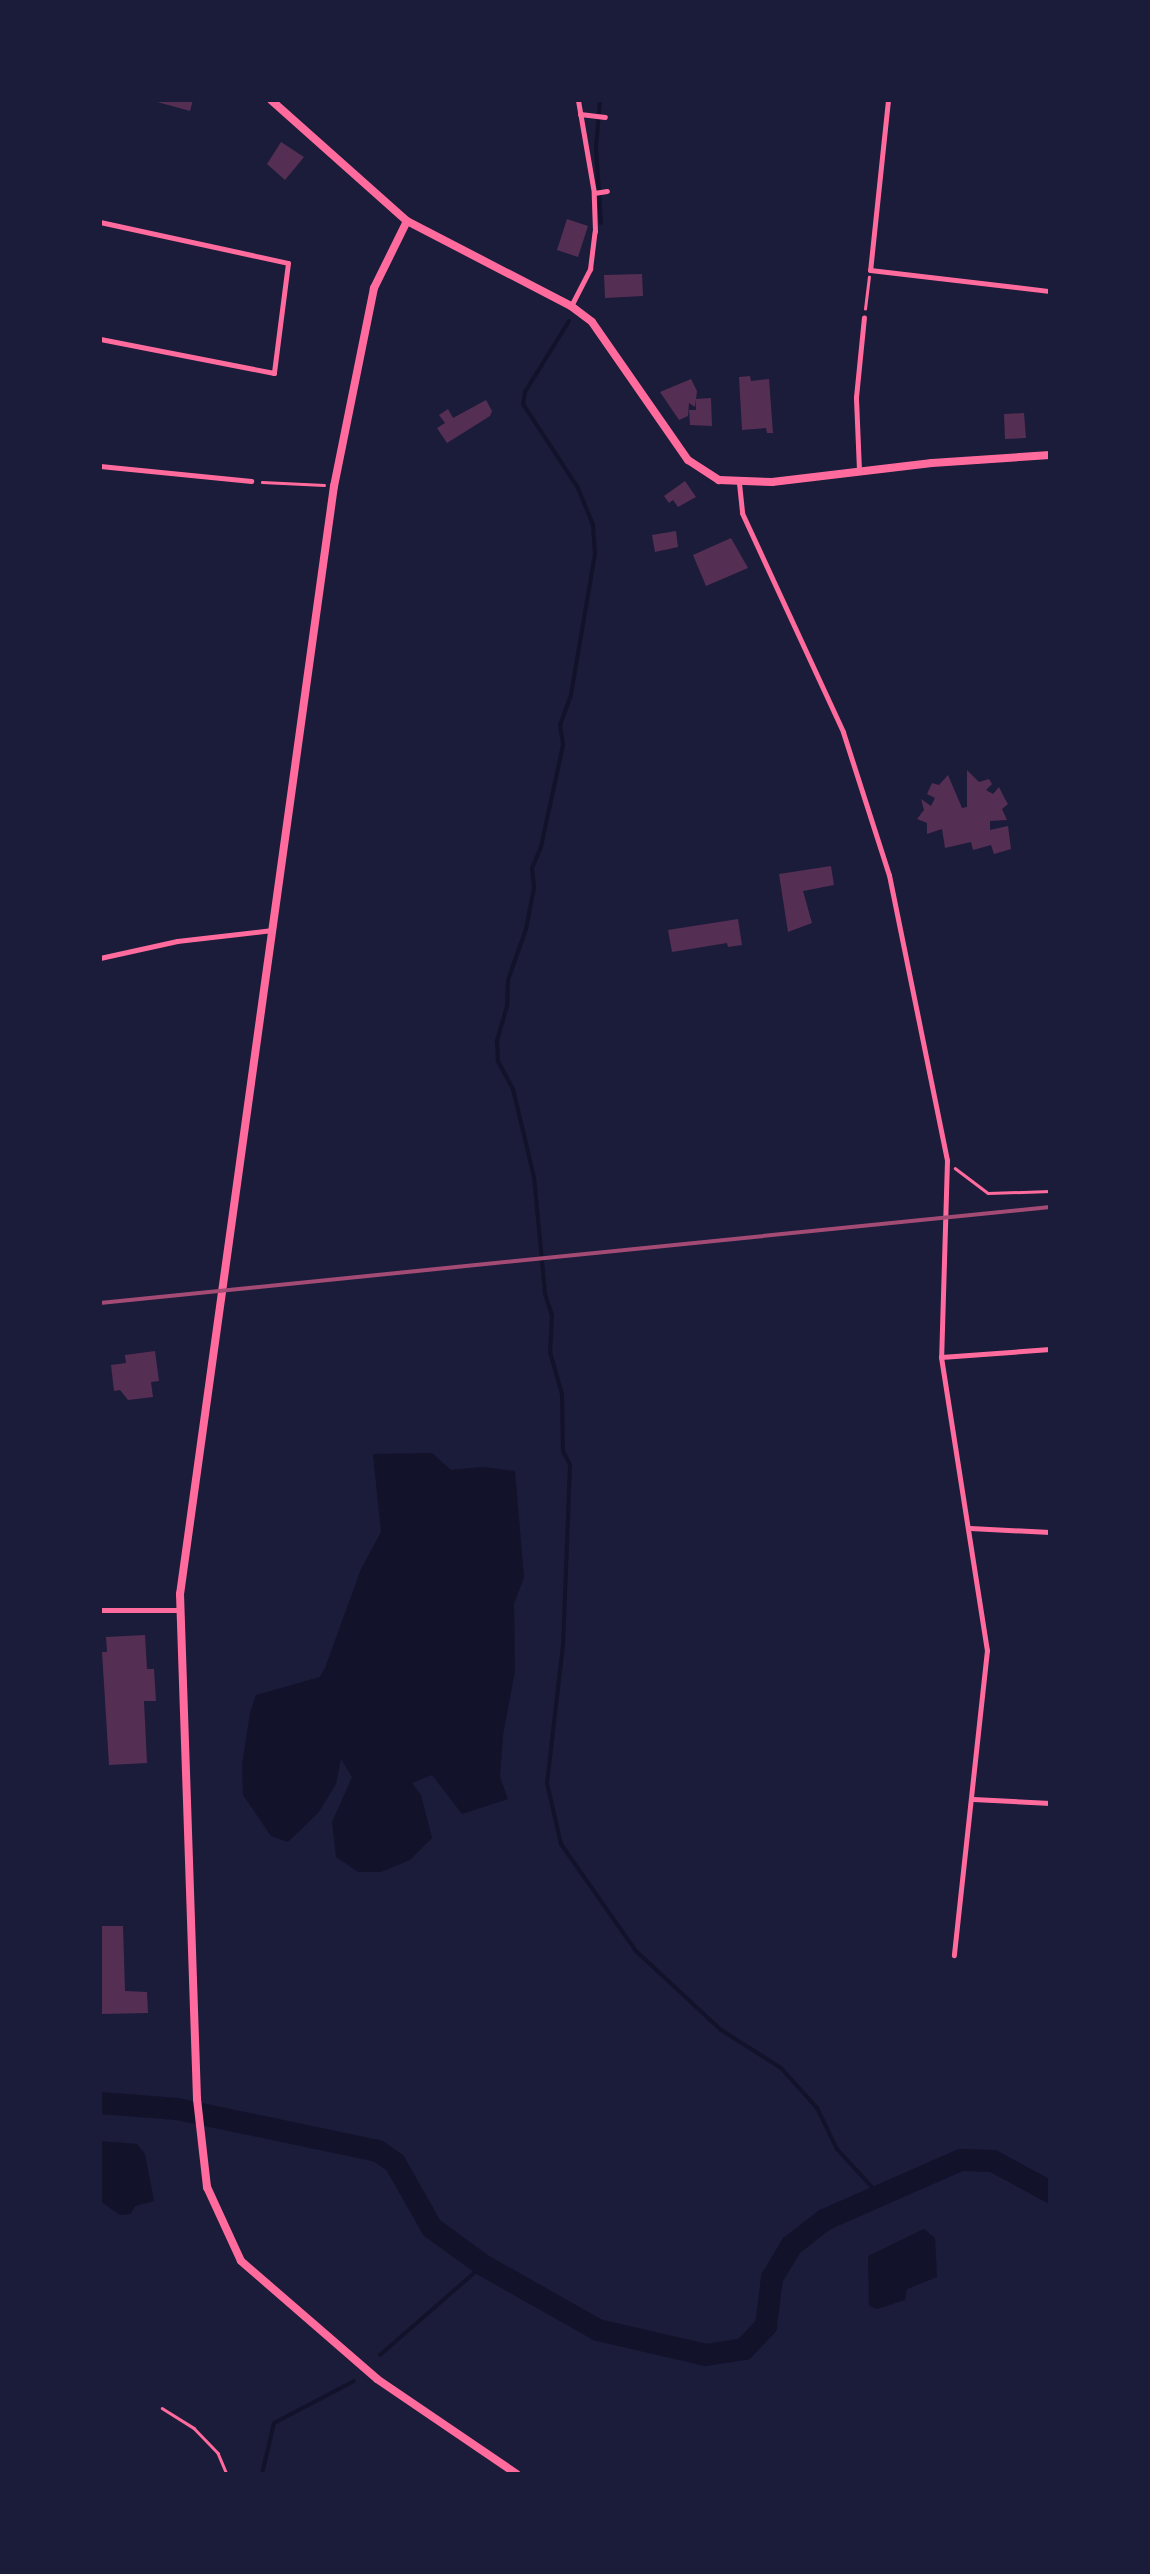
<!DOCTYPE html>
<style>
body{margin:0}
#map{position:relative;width:1150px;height:2574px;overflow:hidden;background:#1b1b3a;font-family:"DejaVu Sans",sans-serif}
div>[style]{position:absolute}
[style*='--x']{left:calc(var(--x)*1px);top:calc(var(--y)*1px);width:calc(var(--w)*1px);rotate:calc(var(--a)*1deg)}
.water>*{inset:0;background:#12122b}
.stream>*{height:4px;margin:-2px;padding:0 2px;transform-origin:2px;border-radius:2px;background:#12122b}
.river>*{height:22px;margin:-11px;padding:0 11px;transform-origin:11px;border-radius:11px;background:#12122b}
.building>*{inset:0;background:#542f53}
.path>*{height:2.5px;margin:-1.25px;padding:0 1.25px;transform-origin:1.25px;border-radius:1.25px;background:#ff6b9d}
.minor>*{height:5px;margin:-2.5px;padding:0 2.5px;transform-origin:2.5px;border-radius:2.5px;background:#ff6b9d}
.tertiary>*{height:8px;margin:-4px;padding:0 4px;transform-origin:4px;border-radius:4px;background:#ff6b9d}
.secondary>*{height:8px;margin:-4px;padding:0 4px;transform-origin:4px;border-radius:4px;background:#ff6b9d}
.rail>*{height:4px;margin:-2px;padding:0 2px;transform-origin:2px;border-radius:2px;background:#a44b75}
span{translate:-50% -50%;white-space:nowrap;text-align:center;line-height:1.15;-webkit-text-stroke:10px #1b1b3a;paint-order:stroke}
.frame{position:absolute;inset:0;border:102px solid #1b1b3a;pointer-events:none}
</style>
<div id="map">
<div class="water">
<div style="clip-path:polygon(432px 1453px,451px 1470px,483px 1467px,515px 1471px,524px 1577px,514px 1604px,515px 1671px,503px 1735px,500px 1777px,508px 1799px,462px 1814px,432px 1775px,412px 1783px,421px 1795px,432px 1838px,410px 1860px,381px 1872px,358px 1872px,336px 1857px,332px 1822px,352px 1777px,341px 1759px,336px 1784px,319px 1812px,288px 1842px,271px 1836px,243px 1795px,242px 1765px,250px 1713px,256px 1695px,320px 1677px,325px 1668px,361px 1569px,381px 1532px,373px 1454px)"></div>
<div style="clip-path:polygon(100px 2141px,137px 2144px,145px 2154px,154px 2201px,135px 2206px,131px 2214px,120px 2215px,100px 2201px)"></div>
<div style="clip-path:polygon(924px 2229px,935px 2238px,937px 2277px,907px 2289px,905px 2300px,877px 2309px,869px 2306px,868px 2256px)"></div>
</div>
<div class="stream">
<div style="--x:600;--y:100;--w:48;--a:94.8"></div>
<div style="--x:596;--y:148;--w:75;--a:86.2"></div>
<div style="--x:569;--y:321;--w:84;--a:121.8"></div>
<div style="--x:525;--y:392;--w:12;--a:99"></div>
<div style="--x:523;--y:404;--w:100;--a:56.8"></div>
<div style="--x:578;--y:488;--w:40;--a:68"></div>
<div style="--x:593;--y:525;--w:29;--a:86"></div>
<div style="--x:595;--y:554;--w:143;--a:99.7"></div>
<div style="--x:571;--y:695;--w:32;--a:110"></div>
<div style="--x:560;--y:725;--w:20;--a:81"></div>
<div style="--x:563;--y:745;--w:104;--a:102.2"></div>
<div style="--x:541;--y:847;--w:23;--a:113"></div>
<div style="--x:532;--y:868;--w:20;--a:84"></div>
<div style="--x:534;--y:888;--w:42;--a:101"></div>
<div style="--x:526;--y:929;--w:54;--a:109.4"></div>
<div style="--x:508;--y:980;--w:26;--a:92"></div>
<div style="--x:507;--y:1006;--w:37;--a:106"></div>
<div style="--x:497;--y:1042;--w:19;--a:87"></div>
<div style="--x:498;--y:1061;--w:32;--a:62"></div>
<div style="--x:513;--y:1089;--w:90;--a:76.6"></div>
<div style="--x:534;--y:1177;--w:118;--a:84.6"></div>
<div style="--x:545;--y:1294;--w:22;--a:72"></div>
<div style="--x:552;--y:1315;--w:37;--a:93"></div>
<div style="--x:550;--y:1352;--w:44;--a:74.1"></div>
<div style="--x:562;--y:1394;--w:57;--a:89"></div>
<div style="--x:563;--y:1451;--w:16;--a:63"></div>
<div style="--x:570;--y:1465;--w:180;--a:92.2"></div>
<div style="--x:563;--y:1645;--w:139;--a:96.6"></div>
<div style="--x:547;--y:1783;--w:63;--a:77.1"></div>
<div style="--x:561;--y:1844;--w:131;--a:55"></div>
<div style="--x:636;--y:1951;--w:116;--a:42.9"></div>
<div style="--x:721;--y:2030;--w:71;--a:32.3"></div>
<div style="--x:781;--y:2068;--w:54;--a:48"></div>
<div style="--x:817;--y:2108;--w:46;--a:64"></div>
<div style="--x:837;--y:2149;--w:65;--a:47.5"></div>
<div style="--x:380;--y:2355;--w:137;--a:-41.1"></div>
<div style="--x:262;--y:2474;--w:52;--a:-76.8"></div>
<div style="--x:274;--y:2423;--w:90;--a:-27.7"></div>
</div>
<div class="river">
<div style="--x:100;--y:2103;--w:77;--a:4.5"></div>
<div style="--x:177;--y:2109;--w:205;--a:11.8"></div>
<div style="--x:378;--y:2151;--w:21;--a:35"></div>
<div style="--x:395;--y:2163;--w:75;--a:60.4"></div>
<div style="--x:432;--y:2228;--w:63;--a:36"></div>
<div style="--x:483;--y:2265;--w:132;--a:29.5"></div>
<div style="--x:598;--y:2330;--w:111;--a:13"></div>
<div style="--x:706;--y:2355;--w:38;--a:-9"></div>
<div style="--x:744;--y:2349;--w:32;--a:-46"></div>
<div style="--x:766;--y:2326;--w:48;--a:-82.9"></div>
<div style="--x:772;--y:2278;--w:37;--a:-59"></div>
<div style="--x:791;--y:2246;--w:42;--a:-38.2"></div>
<div style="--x:824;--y:2220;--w:150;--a:-23.7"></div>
<div style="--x:961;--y:2160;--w:32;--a:2"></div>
<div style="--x:993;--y:2161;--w:65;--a:28.5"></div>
</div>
<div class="building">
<div style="clip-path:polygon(150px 100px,193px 100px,190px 111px)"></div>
<div style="clip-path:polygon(281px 142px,304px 157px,285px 180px,267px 164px)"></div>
<div style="clip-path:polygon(567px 219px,588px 226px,578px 257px,557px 250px)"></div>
<div style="clip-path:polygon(642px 274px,643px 296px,605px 298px,604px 275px)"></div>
<div style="clip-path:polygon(750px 376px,751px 381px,769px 379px,773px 433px,767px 433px,766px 428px,742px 430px,739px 377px)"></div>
<div style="clip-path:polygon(691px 379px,697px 391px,695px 407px,689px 403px,688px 416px,679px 420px,660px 392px)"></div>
<div style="clip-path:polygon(711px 398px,712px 426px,690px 425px,689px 410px,696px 410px,696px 399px)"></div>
<div style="clip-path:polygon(486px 400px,492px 411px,490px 416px,447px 443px,437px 428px,445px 423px,439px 415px,448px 409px,453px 418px)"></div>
<div style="clip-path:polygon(1024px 413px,1026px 438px,1005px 439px,1004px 414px)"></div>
<div style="clip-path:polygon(685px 481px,696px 497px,678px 507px,673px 500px,669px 503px,664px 496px)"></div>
<div style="clip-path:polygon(676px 531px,678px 547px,655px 552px,652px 535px)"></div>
<div style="clip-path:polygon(731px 538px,748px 568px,706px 586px,693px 555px)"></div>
<div style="clip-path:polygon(967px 770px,979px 782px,989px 779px,992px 784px,986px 790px,993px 794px,999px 787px,1005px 799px,1008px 804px,1002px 809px,1007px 820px,990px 821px,990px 830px,1008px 826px,1011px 849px,994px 854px,991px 845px,973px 850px,971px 842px,945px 848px,942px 829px,927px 834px,927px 823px,917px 819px,924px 810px,921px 799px,931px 806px,935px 798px,927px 794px,932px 783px,939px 785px,948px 775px,962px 808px,967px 807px)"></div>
<div style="clip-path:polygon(831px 866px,834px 885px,803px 891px,812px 923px,788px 932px,779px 874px)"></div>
<div style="clip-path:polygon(738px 919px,742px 945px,728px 947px,727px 943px,672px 952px,668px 930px)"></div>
<div style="clip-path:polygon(155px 1351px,159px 1381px,151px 1382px,153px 1397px,128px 1400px,120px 1390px,114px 1391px,111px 1365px,126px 1363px,125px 1355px)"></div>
<div style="clip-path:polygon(145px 1635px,147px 1669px,154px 1669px,156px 1701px,144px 1701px,147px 1763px,109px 1765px,102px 1652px,107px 1652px,106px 1637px)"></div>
<div style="clip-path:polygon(100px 1926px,123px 1926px,125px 1991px,147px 1992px,148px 2013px,100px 2014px)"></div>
</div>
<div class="path">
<div style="--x:865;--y:309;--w:32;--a:-83"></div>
<div style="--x:262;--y:482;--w:62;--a:2.8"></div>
<div style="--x:955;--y:1168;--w:41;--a:37.1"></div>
<div style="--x:988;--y:1193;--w:62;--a:-1.8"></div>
<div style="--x:162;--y:2408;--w:38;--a:32"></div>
<div style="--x:194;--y:2428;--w:35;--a:46"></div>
<div style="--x:218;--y:2453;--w:23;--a:67"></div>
</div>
<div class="minor">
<div style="--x:888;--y:100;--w:171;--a:96"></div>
<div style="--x:870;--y:270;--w:181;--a:6.7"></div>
<div style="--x:580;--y:114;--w:25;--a:7"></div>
<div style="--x:594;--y:193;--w:13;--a:-9"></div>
<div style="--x:100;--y:222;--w:192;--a:12.3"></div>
<div style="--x:288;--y:263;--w:111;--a:97.3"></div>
<div style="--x:274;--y:373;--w:177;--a:-168.9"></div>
<div style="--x:571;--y:306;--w:42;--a:-62.8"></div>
<div style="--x:590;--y:269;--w:38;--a:-83"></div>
<div style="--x:595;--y:231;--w:38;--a:-92"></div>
<div style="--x:594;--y:193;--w:94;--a:-99.8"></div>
<div style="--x:100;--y:466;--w:152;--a:5.7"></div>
<div style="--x:859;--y:470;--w:73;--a:-92.4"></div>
<div style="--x:856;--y:397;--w:80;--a:-84.3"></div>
<div style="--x:739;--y:483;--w:30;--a:84"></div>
<div style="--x:742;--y:513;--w:241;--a:65.2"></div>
<div style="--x:843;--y:732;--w:150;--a:72.2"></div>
<div style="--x:889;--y:875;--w:291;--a:78.5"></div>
<div style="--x:947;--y:1160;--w:197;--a:91.7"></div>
<div style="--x:941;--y:1357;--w:297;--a:81.1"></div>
<div style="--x:987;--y:1650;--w:307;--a:96.2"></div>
<div style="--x:100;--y:958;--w:79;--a:-12.4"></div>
<div style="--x:177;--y:941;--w:96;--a:-6.6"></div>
<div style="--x:941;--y:1357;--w:109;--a:-4.2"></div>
<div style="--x:970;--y:1528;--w:80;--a:2.9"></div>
<div style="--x:100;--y:1610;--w:80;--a:0"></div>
<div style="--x:973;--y:1799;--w:77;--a:3"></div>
</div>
<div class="tertiary">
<div style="--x:407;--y:221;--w:75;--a:116.2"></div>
<div style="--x:374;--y:288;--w:202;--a:101.4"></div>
<div style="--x:334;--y:486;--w:1119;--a:97.91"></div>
<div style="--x:180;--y:1594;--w:505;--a:88.07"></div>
<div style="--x:197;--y:2099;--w:89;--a:83.5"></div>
<div style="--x:207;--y:2187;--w:81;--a:65.3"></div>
<div style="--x:241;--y:2261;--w:180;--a:40.9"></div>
<div style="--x:377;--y:2379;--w:169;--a:34.2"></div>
</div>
<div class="secondary">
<div style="--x:271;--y:100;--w:182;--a:41.7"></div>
<div style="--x:407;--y:221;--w:185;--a:27.4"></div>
<div style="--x:571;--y:306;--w:26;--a:37"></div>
<div style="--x:592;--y:322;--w:168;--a:55.2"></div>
<div style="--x:688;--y:460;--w:37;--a:33"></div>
<div style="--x:719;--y:480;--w:53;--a:2.2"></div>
<div style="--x:772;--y:482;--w:161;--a:-6.8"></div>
<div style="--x:932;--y:463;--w:118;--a:-3.9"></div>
</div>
<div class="rail">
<div style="--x:100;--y:1303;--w:955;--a:-5.77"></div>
</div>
<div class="frame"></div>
</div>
